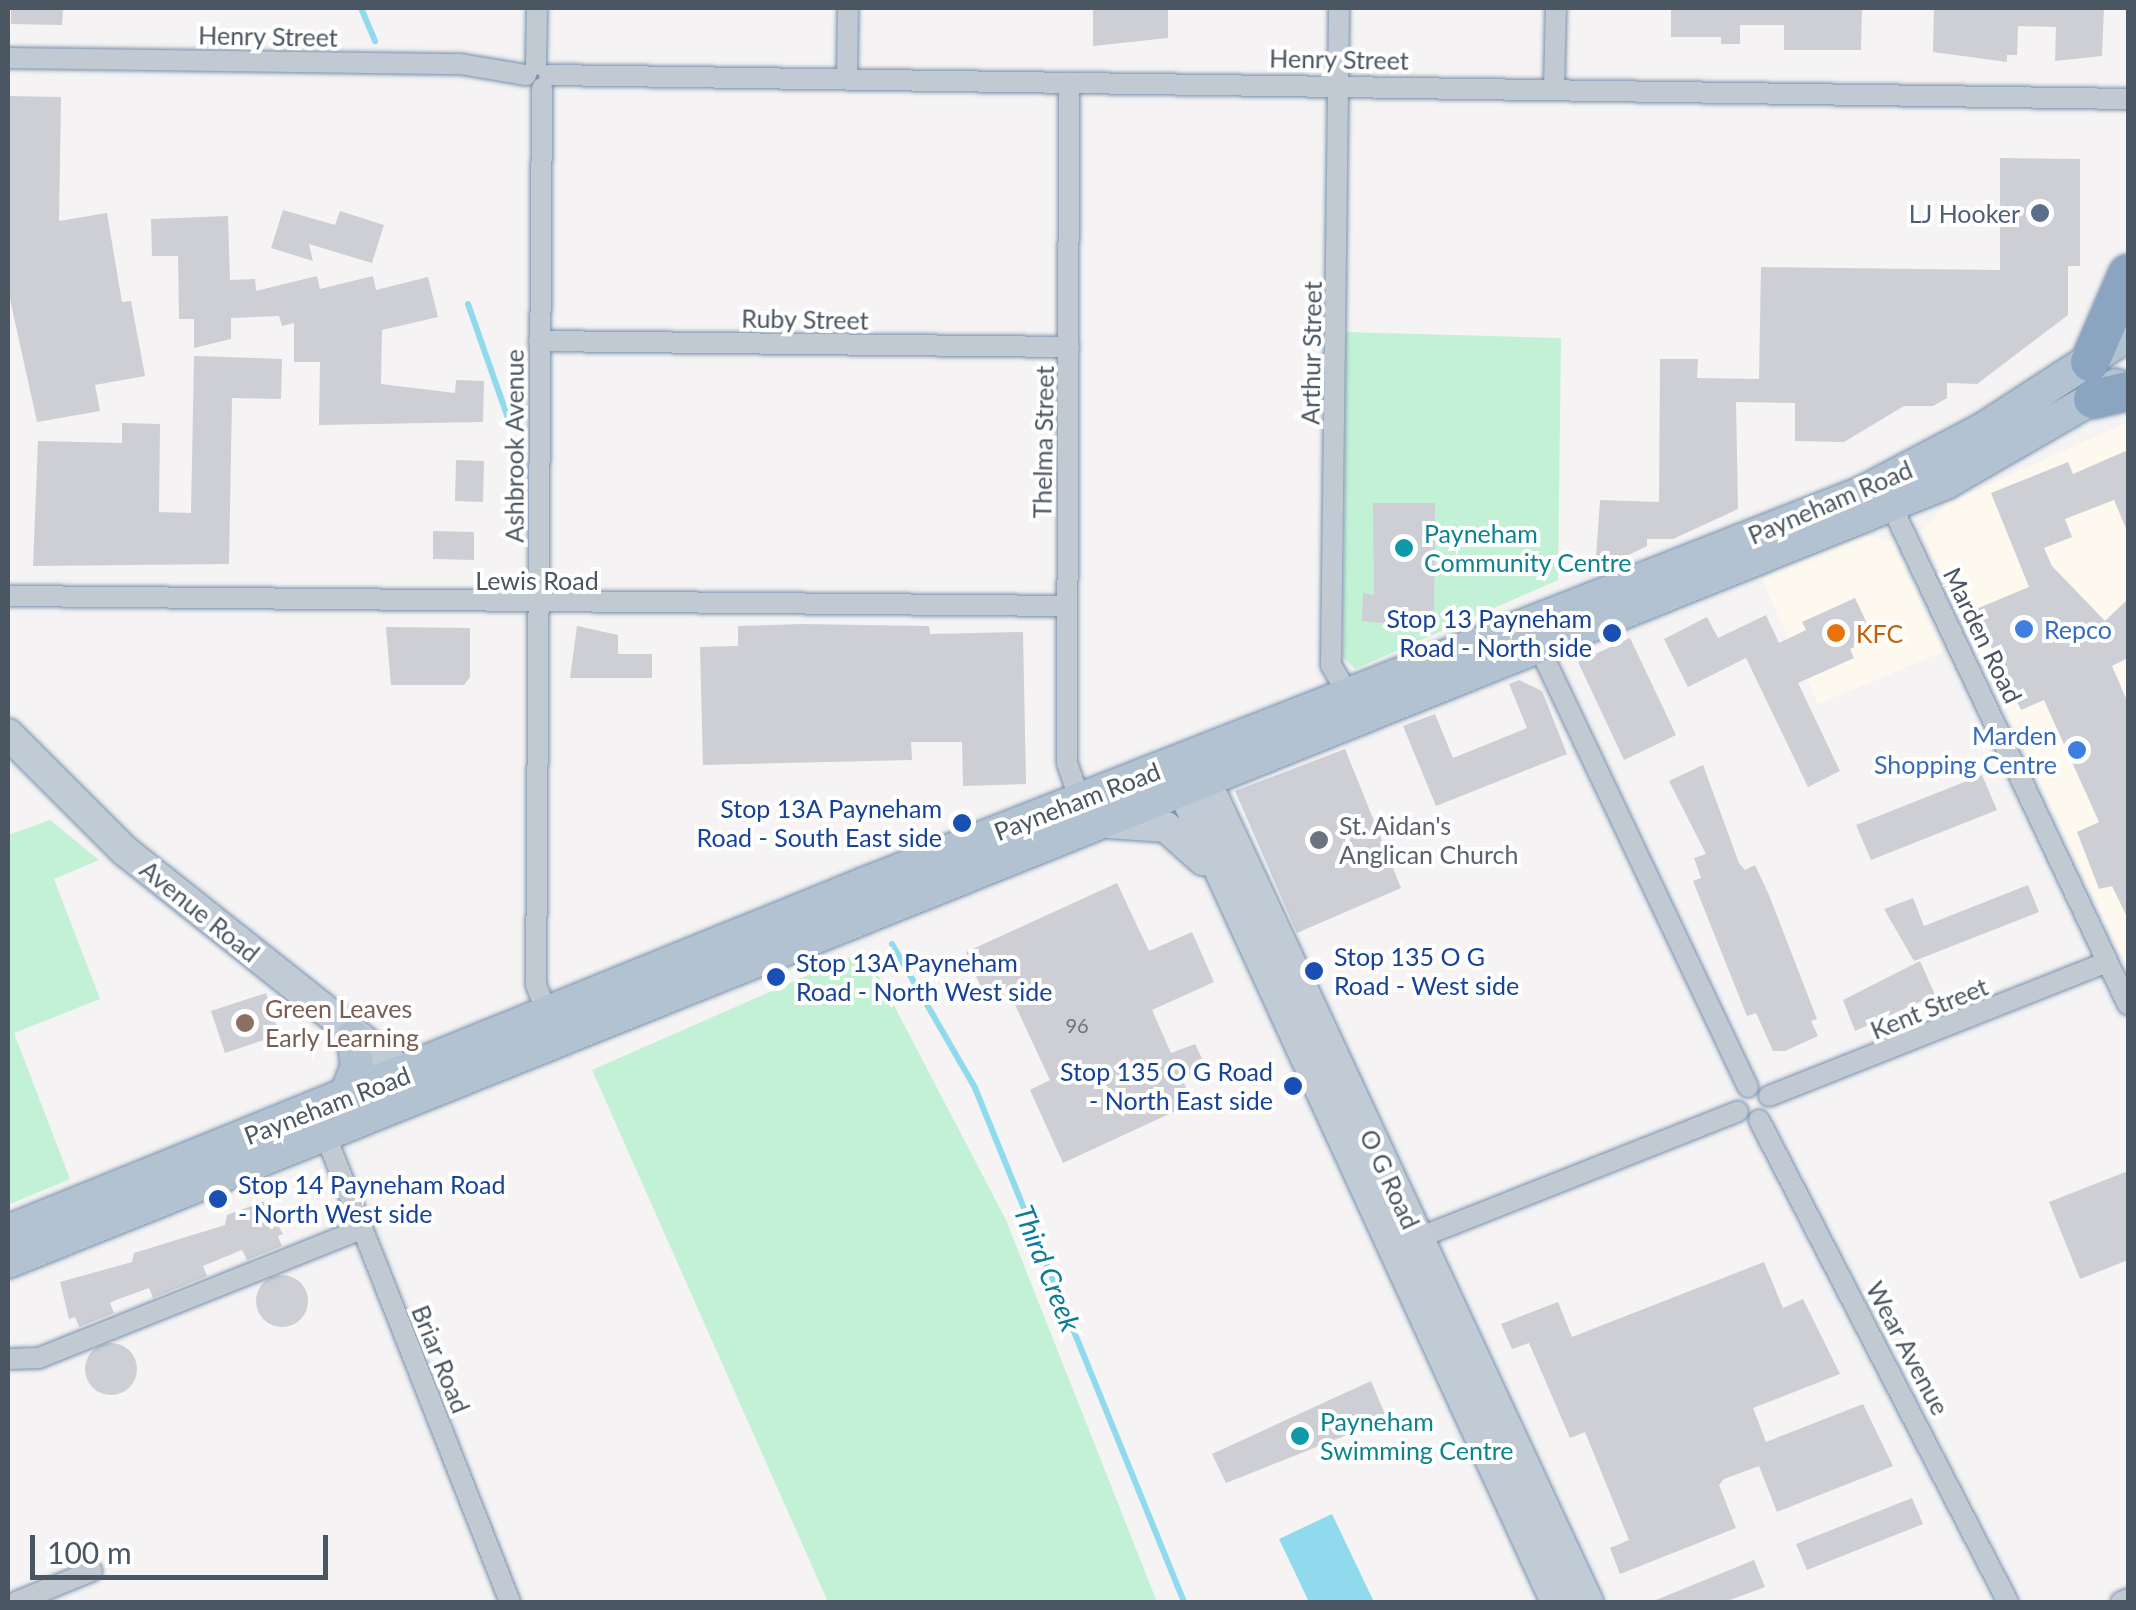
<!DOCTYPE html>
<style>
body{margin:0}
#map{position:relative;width:2136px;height:1610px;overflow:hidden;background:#f5f3f3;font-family:Lato,sans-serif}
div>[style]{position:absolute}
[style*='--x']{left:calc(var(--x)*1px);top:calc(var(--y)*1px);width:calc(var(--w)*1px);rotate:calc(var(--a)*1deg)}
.commercial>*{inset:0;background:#fdf9ef}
.green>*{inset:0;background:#c3f1d5}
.water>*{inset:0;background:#90daee}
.stream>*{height:6px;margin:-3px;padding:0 3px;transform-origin:3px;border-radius:3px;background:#90daee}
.building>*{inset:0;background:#cdcfd5}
.round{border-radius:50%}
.roads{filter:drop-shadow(0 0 2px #7690ad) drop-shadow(0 0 2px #7690ad)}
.street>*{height:20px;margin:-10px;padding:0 10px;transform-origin:10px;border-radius:10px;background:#c1cad2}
.secondary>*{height:30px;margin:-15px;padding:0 15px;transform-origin:15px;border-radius:15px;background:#c1cbd6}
.primary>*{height:32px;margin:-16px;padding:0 16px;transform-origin:16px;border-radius:16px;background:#b3c2d1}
.highway>*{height:38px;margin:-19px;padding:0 19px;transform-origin:19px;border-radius:19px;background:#8ba5c1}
.dots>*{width:28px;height:28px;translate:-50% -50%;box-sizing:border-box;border:5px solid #fff;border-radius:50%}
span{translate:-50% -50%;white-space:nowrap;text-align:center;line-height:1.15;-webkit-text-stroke:8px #fff;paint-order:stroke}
.number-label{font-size:20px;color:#6b747e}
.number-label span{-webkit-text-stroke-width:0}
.street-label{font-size:25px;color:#4a5661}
.service-label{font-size:25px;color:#4e5e75}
.right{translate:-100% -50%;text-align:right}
.culture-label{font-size:25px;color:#0d838f}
.left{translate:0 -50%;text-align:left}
.transit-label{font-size:25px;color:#164399}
.shop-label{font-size:25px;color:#366cbe}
.food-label{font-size:25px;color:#c56008}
.worship-label{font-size:25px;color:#5b616d}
.education-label{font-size:25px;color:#785e54}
.water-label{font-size:28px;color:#0c7c9b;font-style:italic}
.frame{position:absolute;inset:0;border:10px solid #4a5661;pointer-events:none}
.scale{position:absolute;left:30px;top:1535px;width:298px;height:45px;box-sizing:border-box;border:5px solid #4a5661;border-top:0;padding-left:12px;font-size:30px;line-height:35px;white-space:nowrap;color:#4a5661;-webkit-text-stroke:8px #fff;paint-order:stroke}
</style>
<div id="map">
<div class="commercial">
<div style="clip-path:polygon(2128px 422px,2128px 969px,1921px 532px,1946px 504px)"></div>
<div style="clip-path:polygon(1865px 535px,1893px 542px,1943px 652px,1818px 704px,1761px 578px)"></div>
</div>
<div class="green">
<div style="clip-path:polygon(1346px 332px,1561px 338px,1558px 580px,1355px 669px,1343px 657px)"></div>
<div style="clip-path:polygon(50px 820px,99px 860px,54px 879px,100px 999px,14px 1033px,70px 1179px,8px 1205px,8px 835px)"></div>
<div style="clip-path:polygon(865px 950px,1006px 1220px,1157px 1602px,828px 1602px,592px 1070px)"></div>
</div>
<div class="water">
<div style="clip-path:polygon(1332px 1514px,1374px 1602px,1309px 1602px,1279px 1539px)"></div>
</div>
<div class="stream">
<div style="--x:361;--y:8;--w:36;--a:67"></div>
<div style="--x:468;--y:304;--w:124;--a:70.7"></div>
<div style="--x:892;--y:944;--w:166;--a:60"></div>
<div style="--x:975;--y:1088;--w:555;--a:67.87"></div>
</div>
<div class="building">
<div style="clip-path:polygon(11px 8px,63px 8px,62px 25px,11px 24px)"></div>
<div style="clip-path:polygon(1093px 8px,1168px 8px,1168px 38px,1093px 46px)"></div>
<div style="clip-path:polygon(1671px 8px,1862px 8px,1861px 50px,1784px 50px,1784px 25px,1740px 25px,1740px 44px,1721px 44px,1721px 37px,1671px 37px)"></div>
<div style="clip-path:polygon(1934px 8px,2104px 8px,2102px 56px,2055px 61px,2056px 27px,2018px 26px,2017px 55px,2007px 55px,2007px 62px,1933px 52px)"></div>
<div style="clip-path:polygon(8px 96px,61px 97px,59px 221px,107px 213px,122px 302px,131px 301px,145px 376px,95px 385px,100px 411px,37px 422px,8px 290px)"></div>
<div style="clip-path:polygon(2000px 158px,2080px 159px,2080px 266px,2068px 266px,2068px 315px,1977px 384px,1947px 383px,1947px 398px,1933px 406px,1904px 406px,1844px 442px,1795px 441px,1795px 403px,1736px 402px,1738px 509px,1673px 539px,1647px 539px,1647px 546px,1595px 571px,1600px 500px,1659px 502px,1660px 359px,1698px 359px,1697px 378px,1759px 379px,1761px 267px,2000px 270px)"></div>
<div style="clip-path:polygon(283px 210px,335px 225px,340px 211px,384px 225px,372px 263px,309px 244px,313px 261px,271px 248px)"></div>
<div style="clip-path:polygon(228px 216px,230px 280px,255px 279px,256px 291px,317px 276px,320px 289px,373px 276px,376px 290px,428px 277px,438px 317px,382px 330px,381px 384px,455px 393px,456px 380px,484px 381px,483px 422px,319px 425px,320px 362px,294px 362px,294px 323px,282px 326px,279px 316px,231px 318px,231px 339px,194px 348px,194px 319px,179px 319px,178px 256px,152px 256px,151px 219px)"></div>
<div style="clip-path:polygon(194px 356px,282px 359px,281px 399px,232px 398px,229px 564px,33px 566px,38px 441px,122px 443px,122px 423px,160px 424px,159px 512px,191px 513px)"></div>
<div style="clip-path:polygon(2128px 450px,2128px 533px,2114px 500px,2065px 519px,2072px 537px,2044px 548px,2052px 566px,2105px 621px,2128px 599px,2128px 658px,2112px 666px,2128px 703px,2128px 919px,2112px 886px,2099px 889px,2077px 832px,2099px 822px,2044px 700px,2021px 710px,1974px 610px,2029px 587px,1991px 493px,2068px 462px,2073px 474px)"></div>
<div style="clip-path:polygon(456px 460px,484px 461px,483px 502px,455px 501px)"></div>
<div style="clip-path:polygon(1373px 503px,1435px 503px,1434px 628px,1362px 621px,1363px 593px,1374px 595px)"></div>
<div style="clip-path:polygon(433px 531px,474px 532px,474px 560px,433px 559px)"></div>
<div style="clip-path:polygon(1855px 598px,1874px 638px,1850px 649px,1854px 658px,1798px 683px,1840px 771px,1808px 787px,1746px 658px,1688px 687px,1664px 639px,1707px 617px,1718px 638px,1766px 615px,1779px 643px,1806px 630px,1802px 622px)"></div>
<div style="clip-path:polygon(802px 624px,929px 626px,930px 634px,1023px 632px,1026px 784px,963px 786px,962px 742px,911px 742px,912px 760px,703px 765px,700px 647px,738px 646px,738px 626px)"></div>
<div style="clip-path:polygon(577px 626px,618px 635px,618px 654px,652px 654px,652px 678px,570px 678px)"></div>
<div style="clip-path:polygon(386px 627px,470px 628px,470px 677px,464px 685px,391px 685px)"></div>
<div style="clip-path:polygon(1630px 638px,1676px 735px,1624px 760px,1578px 662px)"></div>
<div style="clip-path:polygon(1519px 680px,1542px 691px,1567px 754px,1436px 806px,1403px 726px,1435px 714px,1453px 758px,1527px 728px,1509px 684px)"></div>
<div style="clip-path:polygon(1345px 749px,1401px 888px,1297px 933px,1235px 791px)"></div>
<div style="clip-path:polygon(1703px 765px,1739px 863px,1745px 870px,1755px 865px,1769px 895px,1817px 1019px,1811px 1021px,1818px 1036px,1785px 1051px,1773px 1051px,1756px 1013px,1747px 1016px,1693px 881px,1701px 878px,1694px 858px,1706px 854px,1669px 781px)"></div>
<div style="clip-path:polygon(1982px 775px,1997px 810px,1871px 860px,1856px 825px)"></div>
<div style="clip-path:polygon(1117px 883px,1149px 951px,1192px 932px,1214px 982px,1152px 1010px,1171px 1053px,1195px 1044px,1206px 1067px,1182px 1079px,1193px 1103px,1063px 1163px,1030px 1090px,1050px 1080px,1009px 992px,987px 1002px,966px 952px)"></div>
<div style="clip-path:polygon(2028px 885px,2039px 912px,1914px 961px,1884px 909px,1913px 898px,1924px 926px)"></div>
<div style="clip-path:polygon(1920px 961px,1935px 995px,1855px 1031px,1843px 1000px)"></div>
<div style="clip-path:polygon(266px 993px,279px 1035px,225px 1053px,211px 1011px)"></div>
<div style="clip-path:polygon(2128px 1171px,2128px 1260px,2080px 1279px,2049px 1202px)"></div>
<div style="clip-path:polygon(265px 1201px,283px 1234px,278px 1236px,282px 1246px,247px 1260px,242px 1250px,203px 1266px,207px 1276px,153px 1298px,149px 1288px,116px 1300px,110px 1303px,114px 1313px,79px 1327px,75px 1317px,69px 1319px,60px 1282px,132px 1262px,134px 1253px,225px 1225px,227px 1215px)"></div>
<div style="clip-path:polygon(1764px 1262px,1783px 1308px,1803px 1299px,1840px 1374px,1753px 1408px,1766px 1442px,1863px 1404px,1893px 1466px,1777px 1512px,1759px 1466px,1724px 1479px,1719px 1485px,1736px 1528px,1620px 1574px,1610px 1548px,1629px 1540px,1585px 1432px,1570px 1438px,1529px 1343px,1512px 1349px,1501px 1324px,1558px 1302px,1572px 1337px)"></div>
<div class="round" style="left:256px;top:1275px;width:52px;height:52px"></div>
<div class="round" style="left:85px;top:1343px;width:52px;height:52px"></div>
<div style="clip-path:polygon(1371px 1381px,1387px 1419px,1226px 1483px,1212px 1454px)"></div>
<div style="clip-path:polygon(1912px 1498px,1923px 1524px,1807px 1570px,1796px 1544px)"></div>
<div style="clip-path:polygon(1754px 1560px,1765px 1587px,1725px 1602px,1651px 1602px)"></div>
</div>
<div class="roads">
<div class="street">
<div style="--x:1339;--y:8;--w:657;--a:90.7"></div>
<div style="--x:1331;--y:665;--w:34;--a:60"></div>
<div style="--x:8;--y:58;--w:452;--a:0.8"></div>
<div style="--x:460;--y:64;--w:67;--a:9.5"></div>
<div style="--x:536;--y:65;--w:57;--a:-89"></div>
<div style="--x:549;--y:75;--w:1579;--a:0.87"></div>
<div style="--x:847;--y:79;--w:71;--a:-89.2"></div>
<div style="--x:1069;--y:83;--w:680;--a:90.17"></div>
<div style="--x:1067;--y:763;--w:39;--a:71"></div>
<div style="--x:542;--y:88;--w:897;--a:90.38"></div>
<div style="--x:536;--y:985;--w:41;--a:68.5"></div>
<div style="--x:1554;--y:88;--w:80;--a:-88.6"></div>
<div style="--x:539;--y:341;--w:530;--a:0.65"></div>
<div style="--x:1891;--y:505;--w:553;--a:64.64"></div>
<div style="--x:8;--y:596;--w:1059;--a:0.54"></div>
<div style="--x:1539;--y:647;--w:487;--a:64.6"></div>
<div style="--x:1769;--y:1096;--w:364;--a:-21.6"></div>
<div style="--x:1759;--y:1120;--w:543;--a:62.68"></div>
<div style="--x:325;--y:1134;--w:503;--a:68.43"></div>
<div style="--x:1418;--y:1238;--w:344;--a:-21.6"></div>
<div style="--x:10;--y:1359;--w:29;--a:-2"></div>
<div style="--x:39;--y:1358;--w:348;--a:-21.8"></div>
<div style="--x:16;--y:1602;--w:82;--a:-22.2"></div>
<div style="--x:2121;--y:1602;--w:8;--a:-23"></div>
</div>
<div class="secondary">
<div style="--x:8;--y:734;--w:165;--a:45"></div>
<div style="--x:125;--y:851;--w:358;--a:38.5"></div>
<div style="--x:1195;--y:758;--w:931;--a:65.03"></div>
<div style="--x:1173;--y:769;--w:917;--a:65.31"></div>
<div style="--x:1108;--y:823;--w:58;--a:3.9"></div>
<div style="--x:1166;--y:827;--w:50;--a:41.7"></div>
</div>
<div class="primary">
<div style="--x:345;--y:1097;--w:33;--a:-69"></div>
<div style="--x:357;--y:1066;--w:30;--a:-98"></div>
<div style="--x:8;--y:1231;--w:926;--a:-22.08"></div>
<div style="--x:866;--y:883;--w:1069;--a:-21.4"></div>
<div style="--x:1861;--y:493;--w:138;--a:-27.7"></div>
<div style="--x:1983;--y:429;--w:173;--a:-33"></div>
<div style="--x:8;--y:1262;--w:2089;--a:-21.9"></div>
<div style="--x:1946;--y:483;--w:196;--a:-30"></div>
</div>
<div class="highway">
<div style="--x:2090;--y:362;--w:96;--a:-66.6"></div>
<div style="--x:2093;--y:399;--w:36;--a:-13"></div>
</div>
</div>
<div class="dots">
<div style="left:2040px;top:213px;background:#5c6f8a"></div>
<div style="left:1404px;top:548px;background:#0f9aa8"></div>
<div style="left:2024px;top:629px;background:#3f7fe0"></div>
<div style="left:1612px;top:633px;background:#1a4fb4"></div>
<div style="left:1836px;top:633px;background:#e8710a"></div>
<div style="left:2077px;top:750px;background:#3f7fe0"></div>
<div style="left:962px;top:823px;background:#1a4fb4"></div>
<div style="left:1319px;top:840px;background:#6b7280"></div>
<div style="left:1314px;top:971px;background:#1a4fb4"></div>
<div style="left:776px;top:977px;background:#1a4fb4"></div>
<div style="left:245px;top:1023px;background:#8d6e63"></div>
<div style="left:1293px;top:1086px;background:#1a4fb4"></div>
<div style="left:218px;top:1199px;background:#1a4fb4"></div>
<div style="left:1300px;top:1436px;background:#0f9aa8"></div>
</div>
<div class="number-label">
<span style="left:1077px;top:1025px">96</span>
</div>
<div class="street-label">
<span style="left:268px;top:36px;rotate:1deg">Henry Street</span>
<span style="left:1339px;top:59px;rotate:1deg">Henry Street</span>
<span style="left:805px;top:319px;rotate:1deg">Ruby Street</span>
<span style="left:1311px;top:353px;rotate:-89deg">Arthur Street</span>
<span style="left:1043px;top:442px;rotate:-89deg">Thelma Street</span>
<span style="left:514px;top:446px;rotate:-90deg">Ashbrook Avenue</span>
<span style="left:1830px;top:502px;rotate:-23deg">Payneham Road</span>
<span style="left:537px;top:580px">Lewis Road</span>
<span style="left:1983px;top:635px;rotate:64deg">Marden Road</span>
<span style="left:1077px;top:801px;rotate:-21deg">Payneham Road</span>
<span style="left:200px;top:911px;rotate:39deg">Avenue Road</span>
<span style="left:1929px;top:1008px;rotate:-22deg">Kent Street</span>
<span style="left:327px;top:1105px;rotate:-21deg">Payneham Road</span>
<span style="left:1390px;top:1179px;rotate:65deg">O G Road</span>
<span style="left:1908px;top:1348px;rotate:62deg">Wear Avenue</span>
<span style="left:441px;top:1359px;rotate:68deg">Briar Road</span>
</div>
<div class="service-label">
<span class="right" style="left:2020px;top:213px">LJ Hooker</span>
</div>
<div class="culture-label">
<span class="left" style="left:1424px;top:548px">Payneham<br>Community Centre</span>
<span class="left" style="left:1320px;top:1436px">Payneham<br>Swimming Centre</span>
</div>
<div class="transit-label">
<span class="right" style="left:1592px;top:633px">Stop 13 Payneham<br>Road - North side</span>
<span class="right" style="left:942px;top:823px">Stop 13A Payneham<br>Road - South East side</span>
<span class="left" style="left:1334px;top:971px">Stop 135 O G<br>Road - West side</span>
<span class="left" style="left:796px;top:977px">Stop 13A Payneham<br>Road - North West side</span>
<span class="right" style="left:1273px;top:1086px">Stop 135 O G Road<br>- North East side</span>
<span class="left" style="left:238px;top:1199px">Stop 14 Payneham Road<br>- North West side</span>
</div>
<div class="shop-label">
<span class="left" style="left:2044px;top:629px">Repco</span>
<span class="right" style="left:2057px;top:750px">Marden<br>Shopping Centre</span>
</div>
<div class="food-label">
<span class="left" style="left:1856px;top:633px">KFC</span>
</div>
<div class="worship-label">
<span class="left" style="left:1339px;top:840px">St. Aidan's<br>Anglican Church</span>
</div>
<div class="education-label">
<span class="left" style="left:265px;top:1023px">Green Leaves<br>Early Learning</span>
</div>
<div class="water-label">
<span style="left:1048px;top:1268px;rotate:68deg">Third Creek</span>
</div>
<div class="frame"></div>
<div class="scale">100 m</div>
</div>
